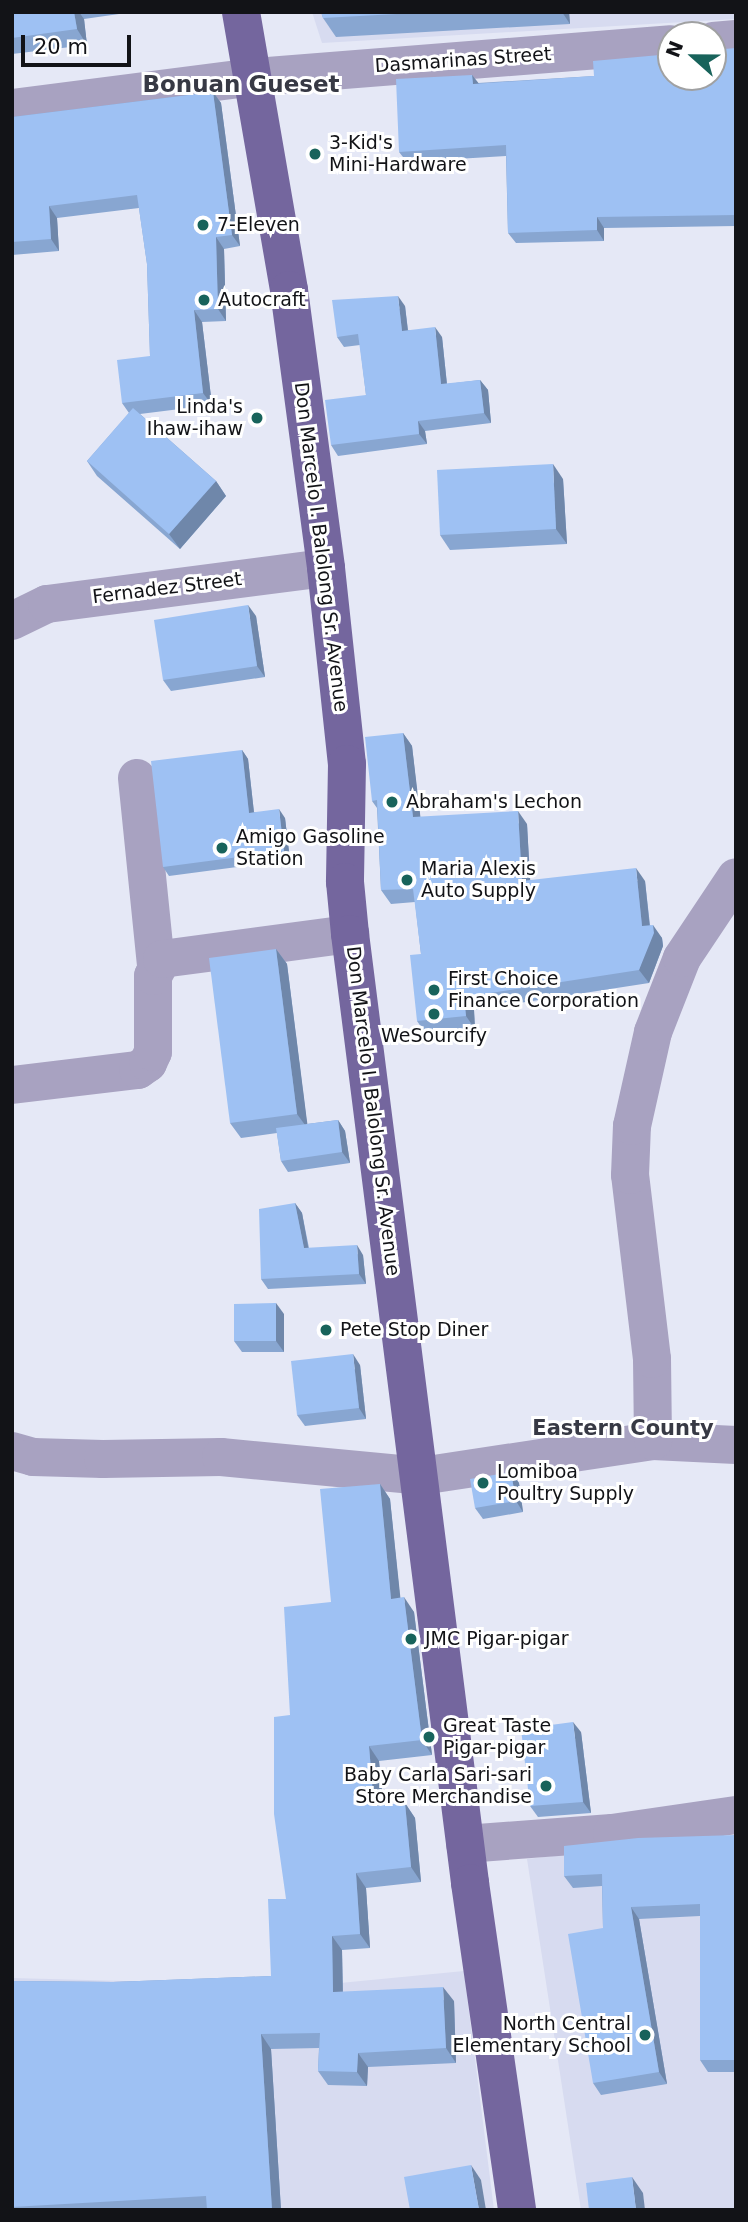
<!DOCTYPE html>
<style>
body{margin:0}
#map{position:relative;width:748px;height:2222px;overflow:hidden;background:#e5e8f6;font-family:"DejaVu Sans",sans-serif}
div>[style]{position:absolute}
[style*='--x']{left:calc(var(--x)*1px);top:calc(var(--y)*1px);width:calc(var(--w)*1px);rotate:calc(var(--a)*1deg)}
.built>*{inset:0;background:#d7dbf0}
.minor>*{height:38px;margin:-19px;padding:0 19px;transform-origin:19px;border-radius:19px;background:#a8a2c1}
.major>*{height:38px;margin:-19px;padding:0 19px;transform-origin:19px;border-radius:19px;background:#74669e}
.wall>*{inset:0;background:#88a6d1}
.shaded-wall>*{inset:0;background:#6f87aa}
.building>*{inset:0;background:#9ec1f3}
.dots>*{width:19px;height:19px;translate:-50% -50%;box-sizing:border-box;border:4px solid #fff;border-radius:50%}
span{translate:-50% -50%;white-space:nowrap;text-align:center;line-height:1.15;-webkit-text-stroke:6px #fff;paint-order:stroke}
.street-label{font-size:19px;color:#121317}
.poi-label{font-size:19px;color:#121317}
.left{translate:0 -50%;text-align:left}
.right{translate:-100% -50%;text-align:right}
.neighbourhood-label{font-size:21px;color:#373944;font-weight:700}
.quarter-label{font-size:23px;color:#373944;font-weight:700}
.frame{position:absolute;inset:0;border:14px solid #121317;pointer-events:none}
.north{position:absolute;left:657px;top:21px;width:70px;height:70px;box-sizing:border-box;background:#fff;border:2px solid #a0a1a2;border-radius:50%;rotate:291deg;font-size:19px;font-weight:700;line-height:28px;text-align:center;color:#121317}
.north::after{content:'';display:block;margin:auto;width:24px;height:32px;background:#18635b;clip-path:polygon(50% 0,100% 100%,50% 72%,0 100%)}
.scale{position:absolute;left:21px;top:35px;width:110px;height:32px;box-sizing:border-box;border:4px solid #121317;border-top:0;padding-left:9px;font-size:21px;line-height:24px;white-space:nowrap;color:#121317;-webkit-text-stroke:5px #fff;paint-order:stroke}
</style>
<div id="map">
<div class="built">
<div style="clip-path:polygon(312px 12px,736px 12px,736px 19px,322px 43px)"></div>
<div style="clip-path:polygon(736px 1835px,736px 2210px,581px 2210px,527px 1859px)"></div>
<div style="clip-path:polygon(464px 1971px,494px 2210px,12px 2210px,12px 1978px,309px 1986px)"></div>
</div>
<div class="minor">
<div style="--x:713;--y:41;--w:23;--a:-5"></div>
<div style="--x:12;--y:108;--w:245;--a:-7.3"></div>
<div style="--x:255;--y:77;--w:417;--a:-4.5"></div>
<div style="--x:12;--y:621;--w:39;--a:-26"></div>
<div style="--x:47;--y:604;--w:281;--a:-7.4"></div>
<div style="--x:137;--y:778;--w:187;--a:84.2"></div>
<div style="--x:12;--y:1085;--w:127;--a:-6.8"></div>
<div style="--x:138;--y:1070;--w:12;--a:-35"></div>
<div style="--x:148;--y:1063;--w:12;--a:-66"></div>
<div style="--x:153;--y:1052;--w:76;--a:-90"></div>
<div style="--x:153;--y:976;--w:19;--a:-62"></div>
<div style="--x:162;--y:959;--w:190;--a:-7.6"></div>
<div style="--x:653;--y:1441;--w:83;--a:2.8"></div>
<div style="--x:12;--y:1451;--w:22;--a:16"></div>
<div style="--x:33;--y:1457;--w:70;--a:1.6"></div>
<div style="--x:103;--y:1459;--w:118;--a:-1"></div>
<div style="--x:221;--y:1457;--w:201;--a:5.4"></div>
<div style="--x:421;--y:1476;--w:235;--a:-8.6"></div>
<div style="--x:653;--y:1441;--w:82;--a:-90.7"></div>
<div style="--x:652;--y:1359;--w:185;--a:-96.8"></div>
<div style="--x:630;--y:1175;--w:49;--a:-87.7"></div>
<div style="--x:632;--y:1126;--w:96;--a:-77.4"></div>
<div style="--x:653;--y:1032;--w:79;--a:-68.6"></div>
<div style="--x:682;--y:958;--w:97;--a:-56.3"></div>
<div style="--x:465;--y:1844;--w:147;--a:-4.3"></div>
<div style="--x:612;--y:1833;--w:125;--a:-8.3"></div>
</div>
<div class="major">
<div style="--x:241;--y:12;--w:282;--a:80.2"></div>
<div style="--x:289;--y:290;--w:280;--a:82.4"></div>
<div style="--x:326;--y:568;--w:197;--a:83.9"></div>
<div style="--x:347;--y:764;--w:118;--a:91"></div>
<div style="--x:345;--y:882;--w:52;--a:84.5"></div>
<div style="--x:350;--y:934;--w:957;--a:82.79"></div>
<div style="--x:470;--y:1883;--w:330;--a:81.8"></div>
</div>
<div class="wall">
<div style="clip-path:polygon(12px 12px,133px 12px,84px 19px,87px 45px,12px 54px)"></div>
<div style="clip-path:polygon(321px 12px,569px 12px,570px 24px,336px 37px,323px 18px)"></div>
<div style="clip-path:polygon(736px 48px,736px 226px,604px 228px,604px 241px,516px 243px,508px 233px,506px 156px,407px 162px,399px 152px,472px 75px,478px 83px,594px 76px)"></div>
<div style="clip-path:polygon(213px 92px,221px 103px,240px 246px,224px 249px,226px 321px,202px 322px,212px 405px,140px 414px,216px 481px,226px 496px,180px 549px,97px 476px,87px 461px,129px 413px,122px 403px,150px 356px,147px 264px,139px 208px,57px 218px,59px 251px,12px 255px,12px 117px)"></div>
<div style="clip-path:polygon(405px 306px,408px 330px,442px 337px,447px 384px,480px 380px,488px 390px,491px 423px,425px 431px,427px 444px,338px 456px,331px 445px,366px 395px,360px 345px,344px 347px,337px 337px)"></div>
<div style="clip-path:polygon(563px 479px,567px 544px,450px 550px,440px 535px)"></div>
<div style="clip-path:polygon(256px 616px,265px 677px,171px 691px,163px 680px)"></div>
<div style="clip-path:polygon(403px 733px,412px 746px,420px 817px,527px 824px,530px 880px,645px 881px,650px 925px,662px 938px,663px 946px,649px 983px,474px 1010px,475px 1029px,426px 1034px,417px 1021px,421px 954px,415px 902px,391px 904px,381px 890px,377px 808px,372px 801px)"></div>
<div style="clip-path:polygon(242px 750px,248px 759px,254px 812px,285px 818px,290px 860px,169px 876px,163px 867px)"></div>
<div style="clip-path:polygon(276px 949px,287px 964px,307px 1124px,338px 1120px,345px 1131px,350px 1163px,288px 1172px,281px 1161px,277px 1133px,241px 1138px,230px 1123px)"></div>
<div style="clip-path:polygon(295px 1203px,302px 1213px,309px 1248px,363px 1255px,366px 1284px,268px 1289px,261px 1279px)"></div>
<div style="clip-path:polygon(284px 1314px,284px 1352px,242px 1352px,234px 1341px)"></div>
<div style="clip-path:polygon(360px 1365px,366px 1419px,305px 1426px,297px 1415px)"></div>
<div style="clip-path:polygon(511px 1472px,519px 1483px,523px 1512px,483px 1519px,475px 1508px)"></div>
<div style="clip-path:polygon(380px 1484px,390px 1499px,400px 1598px,414px 1612px,432px 1755px,379px 1761px,383px 1805px,405px 1803px,415px 1818px,421px 1882px,366px 1888px,370px 1948px,342px 1950px,343px 1992px,454px 2001px,456px 2063px,368px 2067px,367px 2086px,328px 2085px,318px 2071px,319px 2048px,271px 2049px,281px 2210px,12px 2210px,12px 1981px,113px 1982px,271px 1976px,286px 1899px,290px 1715px,331px 1602px)"></div>
<div style="clip-path:polygon(581px 1732px,591px 1813px,538px 1817px,530px 1806px)"></div>
<div style="clip-path:polygon(736px 1835px,736px 2072px,708px 2072px,700px 2060px,700px 1916px,639px 1919px,667px 2084px,601px 2095px,593px 2083px,603px 1928px,602px 1886px,573px 1888px,564px 1876px)"></div>
</div>
<div class="shaded-wall">
<div style="clip-path:polygon(74px 12px,79px 12px,84px 19px,87px 45px,77px 29px)"></div>
<div style="clip-path:polygon(562px 12px,569px 12px,570px 24px)"></div>
<div style="clip-path:polygon(472px 75px,480px 85px,473px 84px)"></div>
<div style="clip-path:polygon(213px 92px,221px 103px,240px 246px,232px 235px)"></div>
<div style="clip-path:polygon(49px 206px,57px 218px,59px 251px,51px 239px)"></div>
<div style="clip-path:polygon(597px 217px,604px 228px,604px 241px,597px 230px)"></div>
<div style="clip-path:polygon(216px 237px,224px 249px,226px 321px,218px 309px)"></div>
<div style="clip-path:polygon(398px 296px,405px 306px,409px 341px,402px 331px)"></div>
<div style="clip-path:polygon(194px 310px,202px 322px,212px 405px,203px 393px)"></div>
<div style="clip-path:polygon(435px 327px,442px 337px,448px 395px,441px 384px)"></div>
<div style="clip-path:polygon(480px 380px,488px 390px,491px 423px,484px 413px)"></div>
<div style="clip-path:polygon(418px 421px,425px 431px,427px 444px,419px 434px)"></div>
<div style="clip-path:polygon(553px 464px,563px 479px,567px 544px,556px 529px)"></div>
<div style="clip-path:polygon(216px 481px,226px 496px,180px 549px,169px 534px)"></div>
<div style="clip-path:polygon(248px 605px,256px 616px,265px 677px,257px 666px)"></div>
<div style="clip-path:polygon(403px 733px,412px 746px,422px 830px,413px 817px)"></div>
<div style="clip-path:polygon(242px 750px,248px 759px,255px 822px,249px 813px)"></div>
<div style="clip-path:polygon(279px 809px,285px 818px,290px 860px,284px 851px)"></div>
<div style="clip-path:polygon(518px 811px,527px 824px,531px 894px,522px 881px)"></div>
<div style="clip-path:polygon(636px 868px,645px 881px,651px 939px,642px 926px)"></div>
<div style="clip-path:polygon(653px 925px,662px 938px,663px 946px,649px 983px,639px 970px)"></div>
<div style="clip-path:polygon(276px 949px,287px 964px,308px 1129px,297px 1114px)"></div>
<div style="clip-path:polygon(464px 997px,474px 1010px,475px 1029px,466px 1016px)"></div>
<div style="clip-path:polygon(338px 1120px,345px 1131px,350px 1163px,342px 1152px)"></div>
<div style="clip-path:polygon(295px 1203px,302px 1213px,310px 1258px,304px 1248px)"></div>
<div style="clip-path:polygon(357px 1245px,363px 1255px,366px 1284px,359px 1274px)"></div>
<div style="clip-path:polygon(276px 1303px,284px 1314px,284px 1352px,276px 1341px)"></div>
<div style="clip-path:polygon(353px 1354px,360px 1365px,366px 1419px,359px 1408px)"></div>
<div style="clip-path:polygon(511px 1472px,519px 1483px,523px 1512px,516px 1501px)"></div>
<div style="clip-path:polygon(380px 1484px,390px 1499px,402px 1613px,391px 1599px)"></div>
<div style="clip-path:polygon(404px 1597px,414px 1612px,432px 1755px,422px 1740px)"></div>
<div style="clip-path:polygon(573px 1722px,581px 1732px,591px 1813px,583px 1802px)"></div>
<div style="clip-path:polygon(369px 1746px,379px 1761px,385px 1821px,374px 1806px)"></div>
<div style="clip-path:polygon(405px 1803px,415px 1818px,421px 1882px,411px 1867px)"></div>
<div style="clip-path:polygon(356px 1873px,366px 1888px,370px 1948px,360px 1934px)"></div>
<div style="clip-path:polygon(631px 1907px,639px 1919px,667px 2084px,659px 2072px)"></div>
<div style="clip-path:polygon(332px 1936px,342px 1950px,343px 2007px,333px 1992px)"></div>
<div style="clip-path:polygon(443px 1987px,454px 2001px,456px 2063px,446px 2048px)"></div>
<div style="clip-path:polygon(261px 2034px,271px 2049px,281px 2210px,272px 2210px)"></div>
<div style="clip-path:polygon(358px 2053px,368px 2067px,367px 2086px,357px 2072px)"></div>
<div style="clip-path:polygon(471px 2165px,481px 2180px,486px 2210px,479px 2210px)"></div>
<div style="clip-path:polygon(632px 2177px,643px 2193px,645px 2210px,636px 2210px)"></div>
</div>
<div class="building">
<div style="clip-path:polygon(12px 12px,74px 12px,77px 29px,12px 38px)"></div>
<div style="clip-path:polygon(321px 12px,433px 12px,323px 18px)"></div>
<div style="clip-path:polygon(736px 48px,736px 215px,597px 217px,597px 230px,508px 233px,506px 145px,399px 152px,396px 79px,472px 75px,473px 84px,594px 76px,593px 61px,671px 54px,671px 77px,713px 77px,713px 50px)"></div>
<div style="clip-path:polygon(213px 92px,232px 235px,216px 237px,218px 309px,194px 310px,203px 393px,122px 403px,117px 360px,150px 356px,147px 264px,137px 195px,49px 206px,51px 239px,12px 242px,12px 117px)"></div>
<div style="clip-path:polygon(398px 296px,402px 331px,435px 327px,441px 384px,480px 380px,484px 413px,418px 421px,419px 434px,331px 445px,325px 400px,366px 395px,358px 334px,337px 337px,332px 300px)"></div>
<div style="clip-path:polygon(133px 408px,216px 481px,169px 534px,87px 461px)"></div>
<div style="clip-path:polygon(553px 464px,556px 529px,440px 535px,437px 470px)"></div>
<div style="clip-path:polygon(248px 605px,257px 666px,163px 680px,154px 620px)"></div>
<div style="clip-path:polygon(403px 733px,413px 817px,518px 811px,522px 881px,636px 868px,642px 926px,653px 925px,654px 933px,639px 970px,464px 997px,466px 1016px,417px 1021px,410px 955px,421px 954px,413px 889px,381px 890px,377px 800px,372px 801px,365px 737px)"></div>
<div style="clip-path:polygon(242px 750px,249px 813px,279px 809px,284px 851px,163px 867px,151px 761px)"></div>
<div style="clip-path:polygon(276px 949px,297px 1114px,230px 1123px,209px 958px)"></div>
<div style="clip-path:polygon(338px 1120px,342px 1152px,281px 1161px,276px 1128px)"></div>
<div style="clip-path:polygon(295px 1203px,304px 1248px,357px 1245px,359px 1274px,261px 1279px,259px 1209px)"></div>
<div style="clip-path:polygon(276px 1303px,276px 1341px,234px 1341px,234px 1304px)"></div>
<div style="clip-path:polygon(353px 1354px,359px 1408px,297px 1415px,291px 1361px)"></div>
<div style="clip-path:polygon(511px 1472px,516px 1501px,475px 1508px,470px 1479px)"></div>
<div style="clip-path:polygon(380px 1484px,391px 1599px,404px 1597px,422px 1740px,369px 1746px,374px 1806px,405px 1803px,411px 1867px,356px 1873px,360px 1934px,332px 1936px,333px 1992px,443px 1987px,446px 2048px,358px 2053px,357px 2072px,318px 2071px,320px 2033px,261px 2034px,272px 2210px,207px 2210px,206px 2196px,12px 2207px,12px 1981px,113px 1982px,271px 1976px,268px 1899px,286px 1899px,274px 1814px,274px 1717px,290px 1715px,284px 1607px,331px 1602px,320px 1489px)"></div>
<div style="clip-path:polygon(573px 1722px,583px 1802px,530px 1806px,521px 1729px)"></div>
<div style="clip-path:polygon(736px 1835px,736px 2060px,700px 2060px,700px 1904px,631px 1907px,659px 2072px,593px 2083px,568px 1934px,603px 1928px,602px 1874px,564px 1876px,564px 1846px,638px 1838px)"></div>
<div style="clip-path:polygon(471px 2165px,479px 2210px,410px 2210px,404px 2177px)"></div>
<div style="clip-path:polygon(632px 2177px,636px 2210px,589px 2210px,586px 2183px)"></div>
</div>
<div class="dots">
<div style="left:315px;top:154px;background:#18635b"></div>
<div style="left:203px;top:225px;background:#18635b"></div>
<div style="left:204px;top:300px;background:#18635b"></div>
<div style="left:257px;top:418px;background:#18635b"></div>
<div style="left:392px;top:802px;background:#18635b"></div>
<div style="left:222px;top:848px;background:#18635b"></div>
<div style="left:407px;top:880px;background:#18635b"></div>
<div style="left:434px;top:990px;background:#18635b"></div>
<div style="left:434px;top:1014px;background:#18635b"></div>
<div style="left:326px;top:1330px;background:#18635b"></div>
<div style="left:483px;top:1483px;background:#18635b"></div>
<div style="left:411px;top:1639px;background:#18635b"></div>
<div style="left:429px;top:1737px;background:#18635b"></div>
<div style="left:546px;top:1786px;background:#18635b"></div>
<div style="left:645px;top:2035px;background:#18635b"></div>
</div>
<div class="street-label">
<span style="left:463px;top:60px;rotate:-4deg">Dasmarinas Street</span>
<span style="left:321px;top:547px;rotate:83deg">Don Marcelo I. Balolong Sr. Avenue</span>
<span style="left:167px;top:588px;rotate:-7deg">Fernadez Street</span>
<span style="left:373px;top:1111px;rotate:83deg">Don Marcelo I. Balolong Sr. Avenue</span>
</div>
<div class="poi-label">
<span class="left" style="left:329px;top:154px">3-Kid's<br>Mini-Hardware</span>
<span class="left" style="left:217px;top:225px">7-Eleven</span>
<span class="left" style="left:218px;top:300px">Autocraft</span>
<span class="right" style="left:243px;top:418px">Linda's<br>Ihaw-ihaw</span>
<span class="left" style="left:406px;top:802px">Abraham's Lechon</span>
<span class="left" style="left:236px;top:848px">Amigo Gasoline<br>Station</span>
<span class="left" style="left:421px;top:880px">Maria Alexis<br>Auto Supply</span>
<span class="left" style="left:448px;top:990px">First Choice<br>Finance Corporation</span>
<span style="left:434px;top:1036px">WeSourcify</span>
<span class="left" style="left:340px;top:1330px">Pete Stop Diner</span>
<span class="left" style="left:497px;top:1483px">Lomiboa<br>Poultry Supply</span>
<span class="left" style="left:425px;top:1639px">JMC Pigar-pigar</span>
<span class="left" style="left:443px;top:1737px">Great Taste<br>Pigar-pigar</span>
<span class="right" style="left:532px;top:1786px">Baby Carla Sari-sari<br>Store Merchandise</span>
<span class="right" style="left:631px;top:2035px">North Central<br>Elementary School</span>
</div>
<div class="neighbourhood-label">
<span style="left:623px;top:1428px">Eastern County</span>
</div>
<div class="quarter-label">
<span style="left:241px;top:84px">Bonuan Gueset</span>
</div>
<div class="frame"></div>
<div class="north">N</div>
<div class="scale">20 m</div>
</div>
